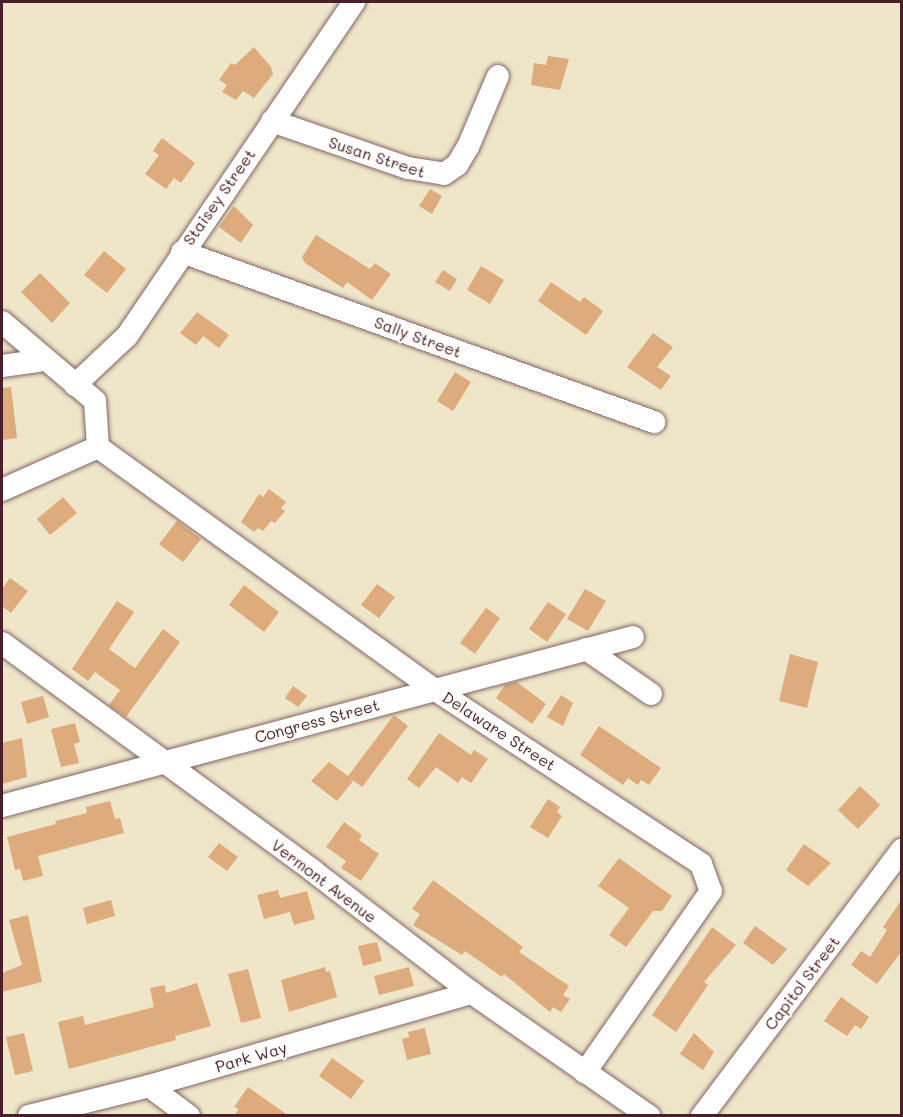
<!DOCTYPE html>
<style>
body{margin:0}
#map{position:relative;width:903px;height:1117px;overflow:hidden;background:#efe6ca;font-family:Mali,sans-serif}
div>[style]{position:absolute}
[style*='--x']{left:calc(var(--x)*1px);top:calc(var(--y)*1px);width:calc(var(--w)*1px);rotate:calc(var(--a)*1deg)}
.building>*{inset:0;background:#ddab7c}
.roads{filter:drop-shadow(0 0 2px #846563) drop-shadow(0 0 2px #846563)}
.street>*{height:22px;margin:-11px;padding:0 11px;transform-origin:11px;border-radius:11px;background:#fff}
span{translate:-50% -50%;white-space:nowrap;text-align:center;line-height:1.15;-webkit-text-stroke:4.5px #fdfcf7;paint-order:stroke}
.street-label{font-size:16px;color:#4a1f2b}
.frame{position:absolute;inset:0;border:3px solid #4a1f2b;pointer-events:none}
</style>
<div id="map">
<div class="building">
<div style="clip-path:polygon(254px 47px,271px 67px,273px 74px,254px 98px,243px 91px,236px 100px,222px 92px,227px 85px,219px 80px,231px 63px,235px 65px)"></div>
<div style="clip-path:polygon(548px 56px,569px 59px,560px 90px,531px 85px,534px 63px,546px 65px)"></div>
<div style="clip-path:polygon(162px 138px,195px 163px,181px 183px,174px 178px,166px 189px,145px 174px,159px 155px,153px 151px)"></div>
<div style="clip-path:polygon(430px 189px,442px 196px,432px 214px,419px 206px)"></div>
<div style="clip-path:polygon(234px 206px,253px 225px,241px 243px,219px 227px)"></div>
<div style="clip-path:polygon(316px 235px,370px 269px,375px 263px,391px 274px,372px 300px,347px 282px,343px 288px,305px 263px,302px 257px)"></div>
<div style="clip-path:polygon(104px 251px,126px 269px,107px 293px,84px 275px)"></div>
<div style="clip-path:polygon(481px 266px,504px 280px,490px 304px,467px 290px)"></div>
<div style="clip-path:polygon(443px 270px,457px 279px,450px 291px,435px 282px)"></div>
<div style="clip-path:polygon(40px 273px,70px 303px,52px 323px,21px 292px)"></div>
<div style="clip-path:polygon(551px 282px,580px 302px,584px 297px,603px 311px,586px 335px,538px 301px)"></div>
<div style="clip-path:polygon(197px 312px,229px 335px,219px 348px,203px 336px,196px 345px,180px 333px)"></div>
<div style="clip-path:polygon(653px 333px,673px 347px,657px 367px,671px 376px,661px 390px,627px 367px)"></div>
<div style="clip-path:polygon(455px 372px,471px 382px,453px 411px,437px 401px)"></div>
<div style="clip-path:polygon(11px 387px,17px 438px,2px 440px,2px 388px)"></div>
<div style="clip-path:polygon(269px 489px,286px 502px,281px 508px,285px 511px,275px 523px,271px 521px,263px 531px,258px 528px,254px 532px,241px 522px,259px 494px,263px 497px)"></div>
<div style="clip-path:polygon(63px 497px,77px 513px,50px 535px,37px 519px)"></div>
<div style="clip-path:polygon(177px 521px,201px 539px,183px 562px,159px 544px)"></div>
<div style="clip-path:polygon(10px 578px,28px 591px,11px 613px,2px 606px,2px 589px)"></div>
<div style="clip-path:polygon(377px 584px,395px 597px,379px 618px,361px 605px)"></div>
<div style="clip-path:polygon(244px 585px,279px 612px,264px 632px,229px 605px)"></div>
<div style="clip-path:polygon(585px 589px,606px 601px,588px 631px,567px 619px)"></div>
<div style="clip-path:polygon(117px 601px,134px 612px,109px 649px,135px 668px,163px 629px,180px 642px,126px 717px,109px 705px,120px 690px,95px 672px,88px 681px,72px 669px)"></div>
<div style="clip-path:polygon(548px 602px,566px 614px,547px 642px,529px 629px)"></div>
<div style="clip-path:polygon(486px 608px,500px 618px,475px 654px,460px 643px)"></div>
<div style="clip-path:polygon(790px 654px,818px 662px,807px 708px,779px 701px)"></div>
<div style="clip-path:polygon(517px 682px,546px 704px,532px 724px,496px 698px,505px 685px)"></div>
<div style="clip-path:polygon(293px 686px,307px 696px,298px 707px,285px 698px)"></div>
<div style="clip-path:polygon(561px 695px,573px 703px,563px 726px,547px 717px)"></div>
<div style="clip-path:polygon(43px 696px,49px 717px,27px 724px,21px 702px)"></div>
<div style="clip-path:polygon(394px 715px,408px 726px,362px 787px,350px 778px,353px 781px,337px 801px,311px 781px,329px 762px,348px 776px)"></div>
<div style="clip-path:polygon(75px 723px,80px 742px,74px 744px,79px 763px,61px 767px,51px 729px)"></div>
<div style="clip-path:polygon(599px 726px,661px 768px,649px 785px,641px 780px,638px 785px,628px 778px,623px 785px,580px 755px)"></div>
<div style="clip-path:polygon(439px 733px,471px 755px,474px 750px,488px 759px,471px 783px,462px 777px,458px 783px,436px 767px,419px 788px,407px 779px)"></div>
<div style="clip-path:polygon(22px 738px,27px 777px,2px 784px,2px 743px)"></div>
<div style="clip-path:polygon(860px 786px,880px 805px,858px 829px,838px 810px)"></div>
<div style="clip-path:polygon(548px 799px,560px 807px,557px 812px,562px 816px,548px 838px,530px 827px)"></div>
<div style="clip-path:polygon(110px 801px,115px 819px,120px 818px,124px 833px,38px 856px,43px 876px,23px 881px,20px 869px,15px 870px,7px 837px,56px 824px,55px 821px,87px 813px,86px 807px)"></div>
<div style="clip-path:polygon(344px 822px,362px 835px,359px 840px,379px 854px,361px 881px,341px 868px,346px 861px,326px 847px)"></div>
<div style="clip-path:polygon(219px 843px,238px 857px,227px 871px,208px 857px)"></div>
<div style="clip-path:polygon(804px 844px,831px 863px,808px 886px,786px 870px)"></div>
<div style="clip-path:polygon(619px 858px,672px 896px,662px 911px,653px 911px,626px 947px,609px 935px,629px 908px,598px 886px)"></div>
<div style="clip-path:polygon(433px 880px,523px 947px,519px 952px,569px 986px,563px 995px,570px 999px,561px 1012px,553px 1007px,550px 1012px,504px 974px,502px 977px,465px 951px,462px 955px,413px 925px,420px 914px,412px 909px)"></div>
<div style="clip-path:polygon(278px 890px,280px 898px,307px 891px,315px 919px,294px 925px,290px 912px,264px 919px,257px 895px)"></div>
<div style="clip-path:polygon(902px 899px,902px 951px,877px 984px,851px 965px,861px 951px,870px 957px,887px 930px,883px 927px)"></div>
<div style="clip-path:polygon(111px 900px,115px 916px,87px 924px,83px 908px)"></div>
<div style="clip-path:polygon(28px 915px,42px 982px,2px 992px,2px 973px,22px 965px,9px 920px)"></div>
<div style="clip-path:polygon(755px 926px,787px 949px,773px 965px,743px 943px)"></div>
<div style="clip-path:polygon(712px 927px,736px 945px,704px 982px,708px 985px,676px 1032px,652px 1015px)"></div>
<div style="clip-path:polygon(377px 942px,382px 961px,363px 966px,358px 946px)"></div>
<div style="clip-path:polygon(325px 967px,326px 972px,330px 971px,337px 997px,289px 1012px,281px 980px)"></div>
<div style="clip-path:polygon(409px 967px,414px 986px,379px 995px,374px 976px)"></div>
<div style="clip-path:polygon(248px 969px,261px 1018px,241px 1023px,228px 974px)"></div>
<div style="clip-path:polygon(197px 983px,211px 1026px,175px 1036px,176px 1040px,69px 1069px,58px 1022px,83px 1016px,85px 1025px,154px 1007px,150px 988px,165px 985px,166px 993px)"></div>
<div style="clip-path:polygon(841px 997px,869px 1017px,861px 1029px,855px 1025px,847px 1036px,824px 1021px)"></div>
<div style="clip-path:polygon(425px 1028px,431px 1054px,407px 1060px,402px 1039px,409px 1037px,408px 1032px)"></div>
<div style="clip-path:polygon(24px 1033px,33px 1071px,15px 1075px,6px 1037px)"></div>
<div style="clip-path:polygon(694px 1033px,714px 1052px,703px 1070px,680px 1054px)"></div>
<div style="clip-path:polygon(332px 1058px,364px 1081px,351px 1099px,319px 1076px)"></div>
<div style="clip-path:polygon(248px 1087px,289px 1116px,234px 1116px,239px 1109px,234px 1107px)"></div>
</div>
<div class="roads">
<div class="street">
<div style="--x:272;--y:121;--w:144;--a:19.1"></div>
<div style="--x:408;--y:168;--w:36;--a:9"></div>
<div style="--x:444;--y:174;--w:16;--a:-35"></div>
<div style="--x:457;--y:165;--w:21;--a:-59"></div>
<div style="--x:468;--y:147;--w:77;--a:-67.1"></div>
<div style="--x:182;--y:252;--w:502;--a:19.81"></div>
<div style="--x:2;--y:322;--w:122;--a:40.3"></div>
<div style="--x:95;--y:401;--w:46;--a:86.3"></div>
<div style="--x:2;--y:366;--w:36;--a:-8"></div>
<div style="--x:38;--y:361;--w:6;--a:-39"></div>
<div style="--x:75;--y:385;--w:71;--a:-43.3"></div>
<div style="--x:127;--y:336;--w:404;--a:-55.8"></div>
<div style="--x:98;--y:447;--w:414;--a:35.8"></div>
<div style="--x:434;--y:689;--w:319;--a:33.2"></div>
<div style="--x:701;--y:864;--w:29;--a:70"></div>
<div style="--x:711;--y:891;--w:221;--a:124.8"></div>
<div style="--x:2;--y:490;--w:105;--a:-24.1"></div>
<div style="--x:2;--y:643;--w:386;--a:36.2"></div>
<div style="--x:313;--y:871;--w:200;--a:37.5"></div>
<div style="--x:472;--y:993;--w:216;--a:34.8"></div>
<div style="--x:586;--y:649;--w:79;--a:34.7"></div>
<div style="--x:2;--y:806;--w:653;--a:-14.99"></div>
<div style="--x:149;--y:1086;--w:50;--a:36.9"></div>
<div style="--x:29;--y:1116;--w:124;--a:-14"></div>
<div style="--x:149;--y:1086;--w:336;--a:-16.1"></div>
<div style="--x:702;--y:1116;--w:333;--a:-53.1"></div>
</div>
</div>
<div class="street-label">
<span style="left:377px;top:157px;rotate:18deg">Susan Street</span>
<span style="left:219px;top:197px;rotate:-55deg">Staisey Street</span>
<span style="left:418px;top:337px;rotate:20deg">Sally Street</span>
<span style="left:317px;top:721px;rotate:-15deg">Congress Street</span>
<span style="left:499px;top:731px;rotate:33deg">Delaware Street</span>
<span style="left:324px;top:881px;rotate:37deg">Vermont Avenue</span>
<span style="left:802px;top:983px;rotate:-53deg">Capitol Street</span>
<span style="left:251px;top:1057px;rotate:-16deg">Park Way</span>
</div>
<div class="frame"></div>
</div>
